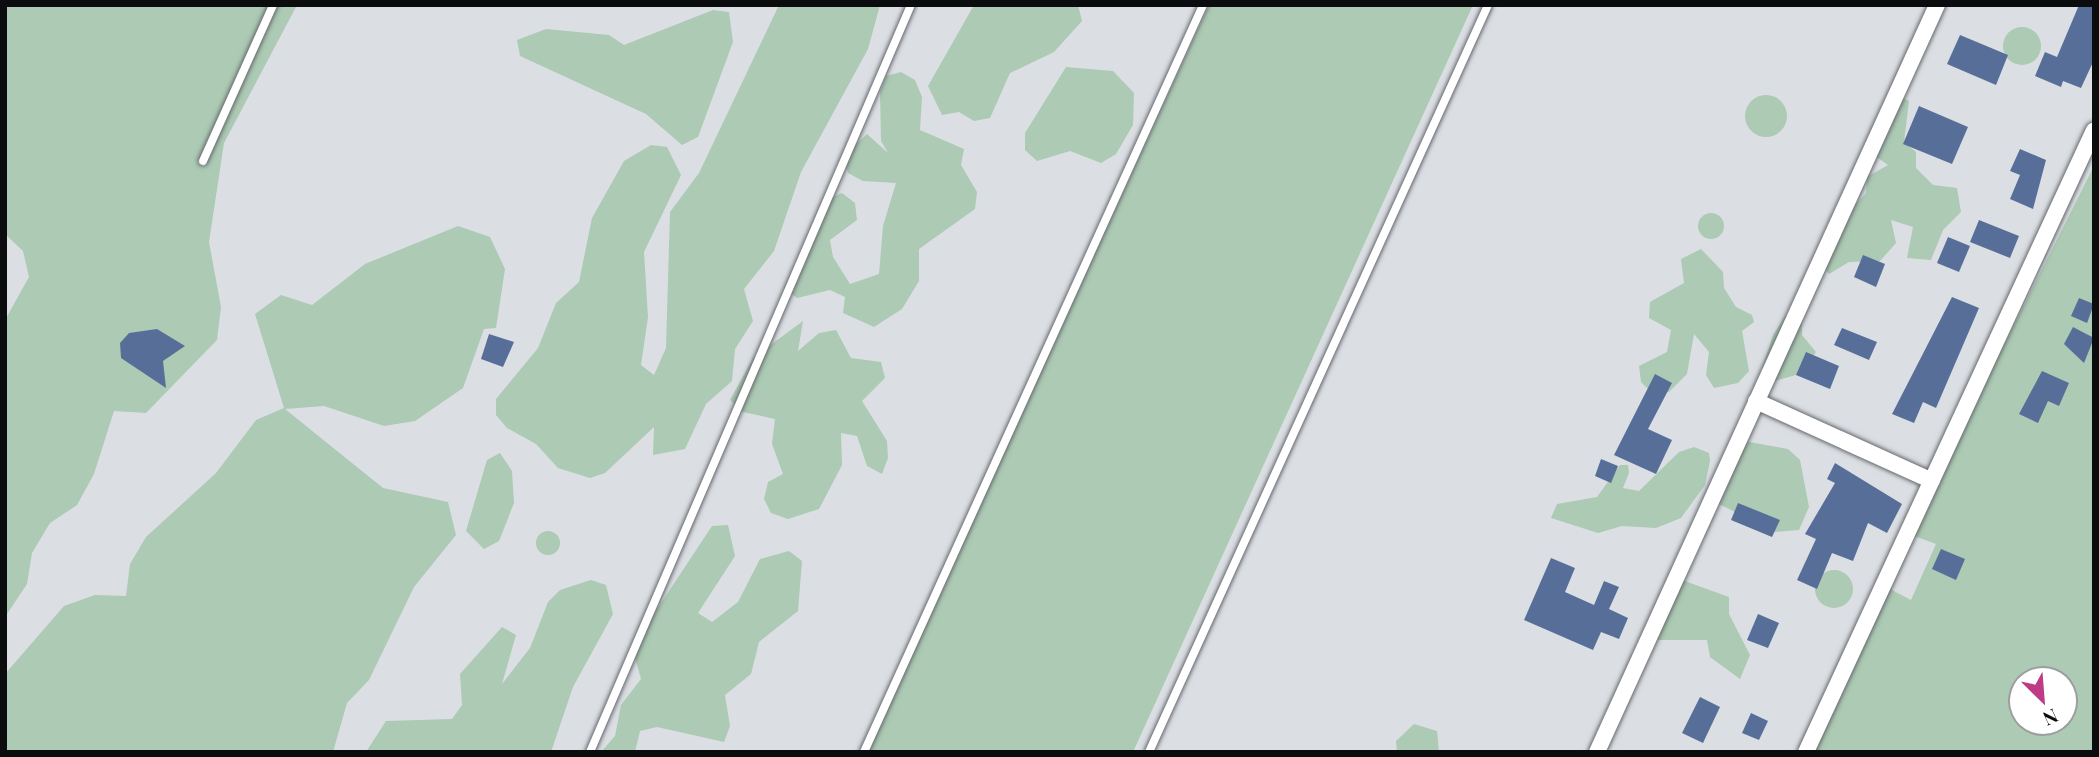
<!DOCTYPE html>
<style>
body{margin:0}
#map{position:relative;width:2099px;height:757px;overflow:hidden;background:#dbdfe4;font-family:"Playfair Display",serif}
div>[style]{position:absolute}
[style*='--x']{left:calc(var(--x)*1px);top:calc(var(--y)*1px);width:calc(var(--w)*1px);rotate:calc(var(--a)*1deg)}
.green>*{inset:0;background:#accab4}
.round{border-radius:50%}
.building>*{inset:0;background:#576f98}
.roads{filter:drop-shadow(0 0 2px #65686d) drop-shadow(0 0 2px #65686d)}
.service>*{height:8px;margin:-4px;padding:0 4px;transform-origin:4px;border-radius:4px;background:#fff}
.minor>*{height:16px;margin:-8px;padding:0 8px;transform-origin:8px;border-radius:8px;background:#fff}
span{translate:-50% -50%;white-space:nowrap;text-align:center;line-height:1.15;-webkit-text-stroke:7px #fff;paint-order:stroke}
.frame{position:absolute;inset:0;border:7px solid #0b0c0e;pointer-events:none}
.north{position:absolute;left:2008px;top:666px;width:70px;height:70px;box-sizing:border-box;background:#fff;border:2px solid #9d9e9f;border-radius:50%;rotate:155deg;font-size:19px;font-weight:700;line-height:28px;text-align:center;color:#0b0c0e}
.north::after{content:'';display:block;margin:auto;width:24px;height:32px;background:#bd3c85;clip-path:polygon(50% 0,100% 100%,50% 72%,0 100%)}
</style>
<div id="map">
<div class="green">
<div style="clip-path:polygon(5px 5px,297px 5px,224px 143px,209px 242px,221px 307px,217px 340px,146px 413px,114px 411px,94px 474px,77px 505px,50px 523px,32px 553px,27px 584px,5px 617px,5px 320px,29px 277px,23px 251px,5px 234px)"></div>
<div style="clip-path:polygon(779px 5px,880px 5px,868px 49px,801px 172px,774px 251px,744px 289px,753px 321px,735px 349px,732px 381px,706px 404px,685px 449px,653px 455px,654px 427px,605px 473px,590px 478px,558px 468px,536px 444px,507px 428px,496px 415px,496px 399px,538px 348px,556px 303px,579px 282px,592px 218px,624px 161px,651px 145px,667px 147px,681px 175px,644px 252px,648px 317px,641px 365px,654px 375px,666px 348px,670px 212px,699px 173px)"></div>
<div style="clip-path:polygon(974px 5px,1078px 5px,1082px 21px,1054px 52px,1010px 73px,990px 118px,974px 121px,959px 112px,942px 115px,928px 86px)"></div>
<div style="clip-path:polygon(1209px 5px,1473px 5px,1133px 752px,866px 752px)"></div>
<div style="clip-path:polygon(713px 10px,729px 12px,733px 42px,698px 137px,682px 145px,646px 114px,520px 56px,517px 40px,546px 29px,609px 35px,624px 45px)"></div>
<div class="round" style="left:2003px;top:27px;width:38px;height:38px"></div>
<div style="clip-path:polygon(1066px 67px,1113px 71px,1134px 93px,1133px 125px,1116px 154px,1101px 163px,1070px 151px,1037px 161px,1025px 150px,1025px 133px)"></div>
<div style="clip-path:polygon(901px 72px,915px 80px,922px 97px,920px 130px,964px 149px,961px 165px,977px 192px,975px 209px,919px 249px,919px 281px,902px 309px,874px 327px,843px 313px,845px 297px,830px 290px,797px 298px,784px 288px,826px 200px,842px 193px,855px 203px,857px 220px,830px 240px,833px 257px,850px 284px,879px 274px,883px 226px,896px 183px,863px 181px,848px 173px,844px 156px,867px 134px,888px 153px,881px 141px,880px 92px,886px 76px)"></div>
<div class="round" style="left:1745px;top:95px;width:42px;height:42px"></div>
<div style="clip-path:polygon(1901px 97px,1909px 101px,1904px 142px,1916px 152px,1916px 168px,1933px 185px,1957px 188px,1961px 212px,1943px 230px,1931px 260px,1907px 258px,1913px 227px,1891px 220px,1896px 243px,1880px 261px,1849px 262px,1829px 274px,1824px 268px,1850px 211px,1866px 193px,1867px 177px,1888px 165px,1874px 155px)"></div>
<div style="clip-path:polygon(evenodd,2094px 166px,2094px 752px,1803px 752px,1890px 589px,1911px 600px,1936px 544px,1909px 534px,2094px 166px,2022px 680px,2064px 680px,2064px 722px,2022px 722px,2022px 680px)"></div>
<div class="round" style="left:1698px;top:213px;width:26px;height:26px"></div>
<div style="clip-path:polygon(458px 226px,490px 237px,505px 269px,496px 328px,484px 329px,463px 388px,415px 421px,384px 426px,324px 406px,285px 409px,383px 488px,448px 502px,456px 535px,414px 587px,369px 680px,347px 703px,333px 752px,5px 752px,5px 674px,64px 606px,95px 595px,126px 596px,130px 564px,146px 537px,216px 473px,256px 420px,284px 408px,255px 314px,281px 295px,312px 305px,365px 264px)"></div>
<div style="clip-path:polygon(1701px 249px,1723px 272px,1724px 288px,1736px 307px,1752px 315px,1754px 322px,1742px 331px,1749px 371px,1738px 383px,1714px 388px,1706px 375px,1709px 352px,1694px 334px,1687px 374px,1669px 392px,1653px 394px,1641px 382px,1639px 366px,1667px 352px,1671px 330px,1649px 318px,1650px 302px,1684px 283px,1681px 259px)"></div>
<div style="clip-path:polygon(1802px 312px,1802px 335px,1816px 352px,1803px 373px,1771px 382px,1762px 368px,1773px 335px,1786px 315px)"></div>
<div style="clip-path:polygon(803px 321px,798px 351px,819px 333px,836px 330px,851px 358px,881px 362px,885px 378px,862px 401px,887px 441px,888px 458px,882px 474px,867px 466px,857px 436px,841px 433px,842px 465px,819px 509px,788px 519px,771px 513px,764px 499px,768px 482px,783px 474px,772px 444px,775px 419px,743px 412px,730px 400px,753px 358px)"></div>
<div style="clip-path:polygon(1749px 442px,1788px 449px,1800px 460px,1809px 507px,1799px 530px,1775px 532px,1713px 501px,1735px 449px)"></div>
<div style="clip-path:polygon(1694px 447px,1709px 453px,1710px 461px,1705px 485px,1681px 518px,1656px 528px,1622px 526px,1598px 533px,1551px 518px,1557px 504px,1597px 497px,1620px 465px,1628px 465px,1629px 473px,1623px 488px,1639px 491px,1679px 452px)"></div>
<div style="clip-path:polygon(500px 453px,512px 471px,514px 503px,499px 541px,484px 549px,466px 531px,487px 460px)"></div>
<div style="clip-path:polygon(728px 525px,735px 556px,698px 613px,712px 622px,738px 602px,760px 559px,789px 551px,802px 561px,798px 611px,759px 642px,751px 674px,725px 695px,730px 726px,724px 742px,657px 727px,640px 731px,635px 752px,601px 752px,615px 736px,621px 705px,641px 679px,632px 647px,712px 526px)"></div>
<div class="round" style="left:536px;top:531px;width:24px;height:24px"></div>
<div class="round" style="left:1815px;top:570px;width:38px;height:38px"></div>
<div style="clip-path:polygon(591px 580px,606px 585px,613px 614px,573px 687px,551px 752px,366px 752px,386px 721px,452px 719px,462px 705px,460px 674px,502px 627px,516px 635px,502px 684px,530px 648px,548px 602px,560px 590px)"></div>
<div style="clip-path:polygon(1682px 580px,1729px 597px,1729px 614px,1750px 655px,1740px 679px,1710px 657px,1707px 640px,1654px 640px)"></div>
<div style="clip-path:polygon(1414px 724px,1437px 731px,1439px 752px,1397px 752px,1396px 741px)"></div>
</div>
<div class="building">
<div style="clip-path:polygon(2079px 5px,2094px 5px,2094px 60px,2081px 88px,2063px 81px,2061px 87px,2035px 76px,2045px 52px,2057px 57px)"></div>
<div style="clip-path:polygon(1960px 35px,2008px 55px,1996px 85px,1947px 64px)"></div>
<div style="clip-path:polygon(1919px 106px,1968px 127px,1952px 164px,1903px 144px)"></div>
<div style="clip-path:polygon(2020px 149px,2046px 160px,2033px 209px,2010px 199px,2020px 175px,2010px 171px)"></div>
<div style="clip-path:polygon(1979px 220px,2019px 236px,2010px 258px,1970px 242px)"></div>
<div style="clip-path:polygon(1948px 237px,1970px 246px,1959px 272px,1937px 263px)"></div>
<div style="clip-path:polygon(1863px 255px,1885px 264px,1876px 287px,1854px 277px)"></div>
<div style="clip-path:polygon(1952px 297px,1979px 308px,1936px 408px,1923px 402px,1914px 423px,1892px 414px)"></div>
<div style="clip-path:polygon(2079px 298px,2094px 304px,2087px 323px,2071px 316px)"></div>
<div style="clip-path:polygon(2073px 327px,2094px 338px,2084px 363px,2064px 344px)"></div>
<div style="clip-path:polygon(1842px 328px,1877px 342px,1869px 360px,1834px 345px)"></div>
<div style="clip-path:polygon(157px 329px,185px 346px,163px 361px,166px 388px,121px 358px,120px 343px,129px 333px)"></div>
<div style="clip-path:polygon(489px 334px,514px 342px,503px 367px,481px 359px)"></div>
<div style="clip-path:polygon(1806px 352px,1839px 366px,1830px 389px,1796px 375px)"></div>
<div style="clip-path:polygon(2042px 371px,2069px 383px,2059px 406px,2048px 401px,2038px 423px,2019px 414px)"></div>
<div style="clip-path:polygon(1655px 374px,1672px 383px,1648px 429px,1672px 440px,1656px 474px,1614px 455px)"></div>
<div style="clip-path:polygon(1601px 459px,1618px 466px,1611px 483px,1595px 476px)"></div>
<div style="clip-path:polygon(1835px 463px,1902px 504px,1887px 533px,1868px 523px,1853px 561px,1832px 553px,1817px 589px,1797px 580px,1816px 539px,1805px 534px,1835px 483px,1827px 479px)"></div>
<div style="clip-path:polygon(1738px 503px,1780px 520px,1772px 537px,1731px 520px)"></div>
<div style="clip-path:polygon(1941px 549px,1965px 559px,1956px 580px,1932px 569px)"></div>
<div style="clip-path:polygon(1551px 558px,1575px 568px,1565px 592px,1594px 605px,1604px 581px,1619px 587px,1609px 609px,1628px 618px,1619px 639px,1601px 632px,1593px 650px,1524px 620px)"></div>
<div style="clip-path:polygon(1758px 614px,1779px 623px,1768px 648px,1747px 640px)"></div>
<div style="clip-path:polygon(1700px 697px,1720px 707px,1703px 743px,1682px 733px)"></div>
<div style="clip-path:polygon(1751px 713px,1768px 721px,1759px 740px,1742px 733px)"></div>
</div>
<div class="roads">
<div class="service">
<div style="--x:203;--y:161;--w:171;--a:-65.8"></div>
<div style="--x:590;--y:752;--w:813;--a:-66.75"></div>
<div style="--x:864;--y:752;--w:820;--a:-65.59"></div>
<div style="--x:1149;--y:752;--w:820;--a:-65.59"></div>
</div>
<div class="minor">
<div style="--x:1756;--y:401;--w:193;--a:24.4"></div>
<div style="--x:1597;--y:752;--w:821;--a:-65.53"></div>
<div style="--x:1806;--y:752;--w:685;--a:-65.15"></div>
</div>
</div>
<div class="frame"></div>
<div class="north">N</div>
</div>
